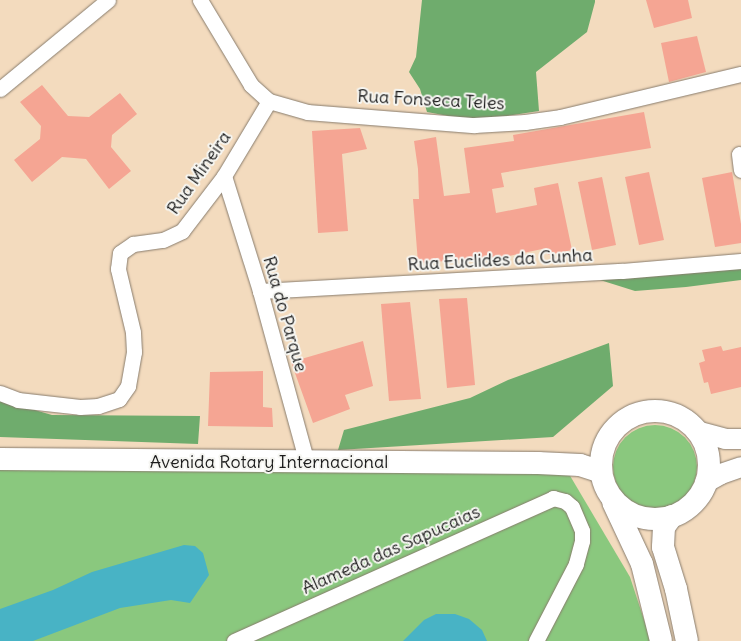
<!DOCTYPE html>
<style>
body{margin:0}
#map{position:relative;width:741px;height:641px;overflow:hidden;background:#f3dbbe;font-family:Delius,sans-serif}
div>[style]{position:absolute}
[style*='--x']{left:calc(var(--x)*1px);top:calc(var(--y)*1px);width:calc(var(--w)*1px);rotate:calc(var(--a)*1deg)}
.green>*{inset:0;background:#8ac87e}
.round{border-radius:50%}
.forest>*{inset:0;background:#6fac6d}
.water>*{inset:0;background:#48b3c5}
.building>*{inset:0;background:#f5a593}
.roads{filter:drop-shadow(0 0 1px #887c6d) drop-shadow(0 0 1px #887c6d)}
.minor>*{height:15px;margin:-7.5px;padding:0 7.5px;transform-origin:7.5px;border-radius:7.5px;background:#fff}
.tertiary>*{height:20px;margin:-10px;padding:0 10px;transform-origin:10px;border-radius:10px;background:#fff}
.secondary>*{height:22px;margin:-11px;padding:0 11px;transform-origin:11px;border-radius:11px;background:#fff}
.secondary>.ring{margin:-11px;padding:0;box-sizing:content-box;background:none;border:22px solid #fff;border-radius:50%}
span{translate:-50% -50%;white-space:nowrap;text-align:center;line-height:1.15;-webkit-text-stroke:4px #f6f6f2;paint-order:stroke}
.street-label{font-size:18px;color:#1c1c1c}
</style>
<div id="map">
<div class="green">
<div class="round" style="left:613px;top:425px;width:84px;height:84px"></div>
<div style="clip-path:polygon(0 466px,569px 474px,630px 577px,651px 641px,0 641px)"></div>
</div>
<div class="forest">
<div style="clip-path:polygon(422px 0,595px 0,595px 2px,587px 32px,536px 72px,539px 111px,475px 121px,427px 112px,420px 89px,409px 72px,416px 57px)"></div>
<div style="clip-path:polygon(741px 257px,741px 280px,686px 287px,635px 291px,581px 274px)"></div>
<div style="clip-path:polygon(609px 343px,613px 386px,553px 437px,338px 450px,344px 430px,470px 398px,508px 380px)"></div>
<div style="clip-path:polygon(0 400px,52px 415px,200px 416px,198px 444px,0 437px)"></div>
</div>
<div class="water">
<div style="clip-path:polygon(184px 545px,195px 546px,203px 553px,209px 575px,190px 603px,171px 600px,120px 608px,33px 641px,0 641px,0 609px,53px 590px,92px 572px)"></div>
<div style="clip-path:polygon(436px 614px,455px 614px,469px 619px,482px 630px,487px 641px,403px 641px,424px 620px)"></div>
</div>
<div class="building">
<div style="clip-path:polygon(646px 0,688px 0,692px 18px,654px 28px)"></div>
<div style="clip-path:polygon(697px 36px,706px 72px,669px 82px,661px 43px)"></div>
<div style="clip-path:polygon(42px 85px,68px 116px,89px 117px,120px 93px,137px 114px,112px 135px,111px 147px,131px 171px,109px 189px,86px 159px,62px 157px,32px 182px,14px 160px,40px 139px,41px 126px,20px 102px)"></div>
<div style="clip-path:polygon(644px 112px,651px 148px,501px 173px,504px 187px,492px 189px,496px 213px,537px 205px,534px 188px,558px 183px,572px 250px,548px 255px,547px 248px,504px 257px,418px 263px,413px 199px,419px 199px,418px 169px,414px 141px,436px 137px,444px 196px,470px 193px,464px 148px,514px 141px,513px 135px)"></div>
<div style="clip-path:polygon(360px 128px,367px 149px,342px 154px,348px 231px,318px 233px,312px 131px)"></div>
<div style="clip-path:polygon(649px 172px,664px 240px,639px 245px,625px 177px)"></div>
<div style="clip-path:polygon(732px 172px,741px 224px,741px 243px,715px 247px,702px 178px)"></div>
<div style="clip-path:polygon(602px 177px,616px 245px,592px 250px,578px 182px)"></div>
<div style="clip-path:polygon(467px 298px,475px 385px,447px 388px,439px 299px)"></div>
<div style="clip-path:polygon(410px 302px,421px 399px,389px 401px,381px 304px)"></div>
<div style="clip-path:polygon(363px 341px,373px 386px,345px 395px,350px 409px,313px 423px,291px 362px)"></div>
<div style="clip-path:polygon(721px 346px,723px 351px,741px 347px,741px 387px,711px 394px,708px 382px,704px 383px,699px 363px,705px 361px,702px 350px)"></div>
<div style="clip-path:polygon(263px 371px,263px 407px,272px 408px,273px 427px,208px 426px,210px 372px)"></div>
</div>
<div class="roads">
<div class="minor">
<div style="--x:200;--y:0;--w:99;--a:59"></div>
<div style="--x:251;--y:85;--w:24;--a:42"></div>
<div style="--x:269;--y:101;--w:40;--a:16"></div>
<div style="--x:307;--y:112;--w:168;--a:4.5"></div>
<div style="--x:474;--y:125;--w:51;--a:-3.4"></div>
<div style="--x:525;--y:122;--w:35;--a:-8"></div>
<div style="--x:560;--y:117;--w:186;--a:-13.4"></div>
<div style="--x:0;--y:89;--w:140;--a:-39.5"></div>
<div style="--x:739;--y:154;--w:16;--a:83"></div>
<div style="--x:224;--y:176;--w:121;--a:72.6"></div>
<div style="--x:260;--y:291;--w:178;--a:74.7"></div>
<div style="--x:260;--y:291;--w:363;--a:-3.2"></div>
<div style="--x:622;--y:271;--w:119;--a:-4.8"></div>
<div style="--x:0;--y:393;--w:19;--a:21"></div>
<div style="--x:18;--y:400;--w:62;--a:6.4"></div>
<div style="--x:80;--y:407;--w:18;--a:-3"></div>
<div style="--x:98;--y:406;--w:22;--a:-18"></div>
<div style="--x:119;--y:399;--w:16;--a:-55"></div>
<div style="--x:128;--y:386;--w:35;--a:-80"></div>
<div style="--x:134;--y:352;--w:20;--a:-93"></div>
<div style="--x:133;--y:332;--w:65;--a:-103.4"></div>
<div style="--x:118;--y:269;--w:16;--a:-83"></div>
<div style="--x:120;--y:253;--w:16;--a:-35"></div>
<div style="--x:133;--y:244;--w:30;--a:-8"></div>
<div style="--x:163;--y:240;--w:21;--a:-25"></div>
<div style="--x:182;--y:231;--w:69;--a:-52.6"></div>
<div style="--x:224;--y:176;--w:87;--a:-59"></div>
<div style="--x:234;--y:641;--w:350;--a:-24.1"></div>
<div style="--x:553;--y:498;--w:12;--a:14"></div>
<div style="--x:565;--y:501;--w:9;--a:41"></div>
<div style="--x:572;--y:507;--w:26;--a:67"></div>
<div style="--x:582;--y:531;--w:10;--a:90"></div>
<div style="--x:582;--y:541;--w:24;--a:105"></div>
<div style="--x:576;--y:564;--w:87;--a:117.5"></div>
</div>
<div class="tertiary">
<div style="--x:696;--y:431;--w:30;--a:15"></div>
<div style="--x:725;--y:439;--w:16;--a:0"></div>
<div style="--x:705;--y:483;--w:18;--a:-29"></div>
<div style="--x:721;--y:474;--w:21;--a:-19"></div>
</div>
<div class="secondary">
<div class="ring" style="left:601px;top:411px;width:86px;height:86px"></div>
<div style="--x:0;--y:459;--w:538;--a:0.43"></div>
<div style="--x:538;--y:463;--w:42;--a:2.7"></div>
<div style="--x:580;--y:465;--w:22;--a:18"></div>
<div style="--x:613;--y:502;--w:68;--a:64.9"></div>
<div style="--x:642;--y:564;--w:79;--a:76.1"></div>
<div style="--x:672;--y:516;--w:14;--a:126"></div>
<div style="--x:664;--y:527;--w:20;--a:93"></div>
<div style="--x:663;--y:547;--w:44;--a:72.8"></div>
<div style="--x:676;--y:589;--w:53;--a:78.1"></div>
</div>
</div>
<div class="street-label">
<span style="left:431px;top:100px;rotate:3deg">Rua Fonseca Teles</span>
<span style="left:199px;top:173px;rotate:-55deg">Rua Mineira</span>
<span style="left:500px;top:260px;rotate:-3deg">Rua Euclides da Cunha</span>
<span style="left:285px;top:314px;rotate:74deg">Rua do Parque</span>
<span style="left:269px;top:462px">Avenida Rotary Internacional</span>
<span style="left:391px;top:550px;rotate:-24deg">Alameda das Sapucaias</span>
</div>
</div>
